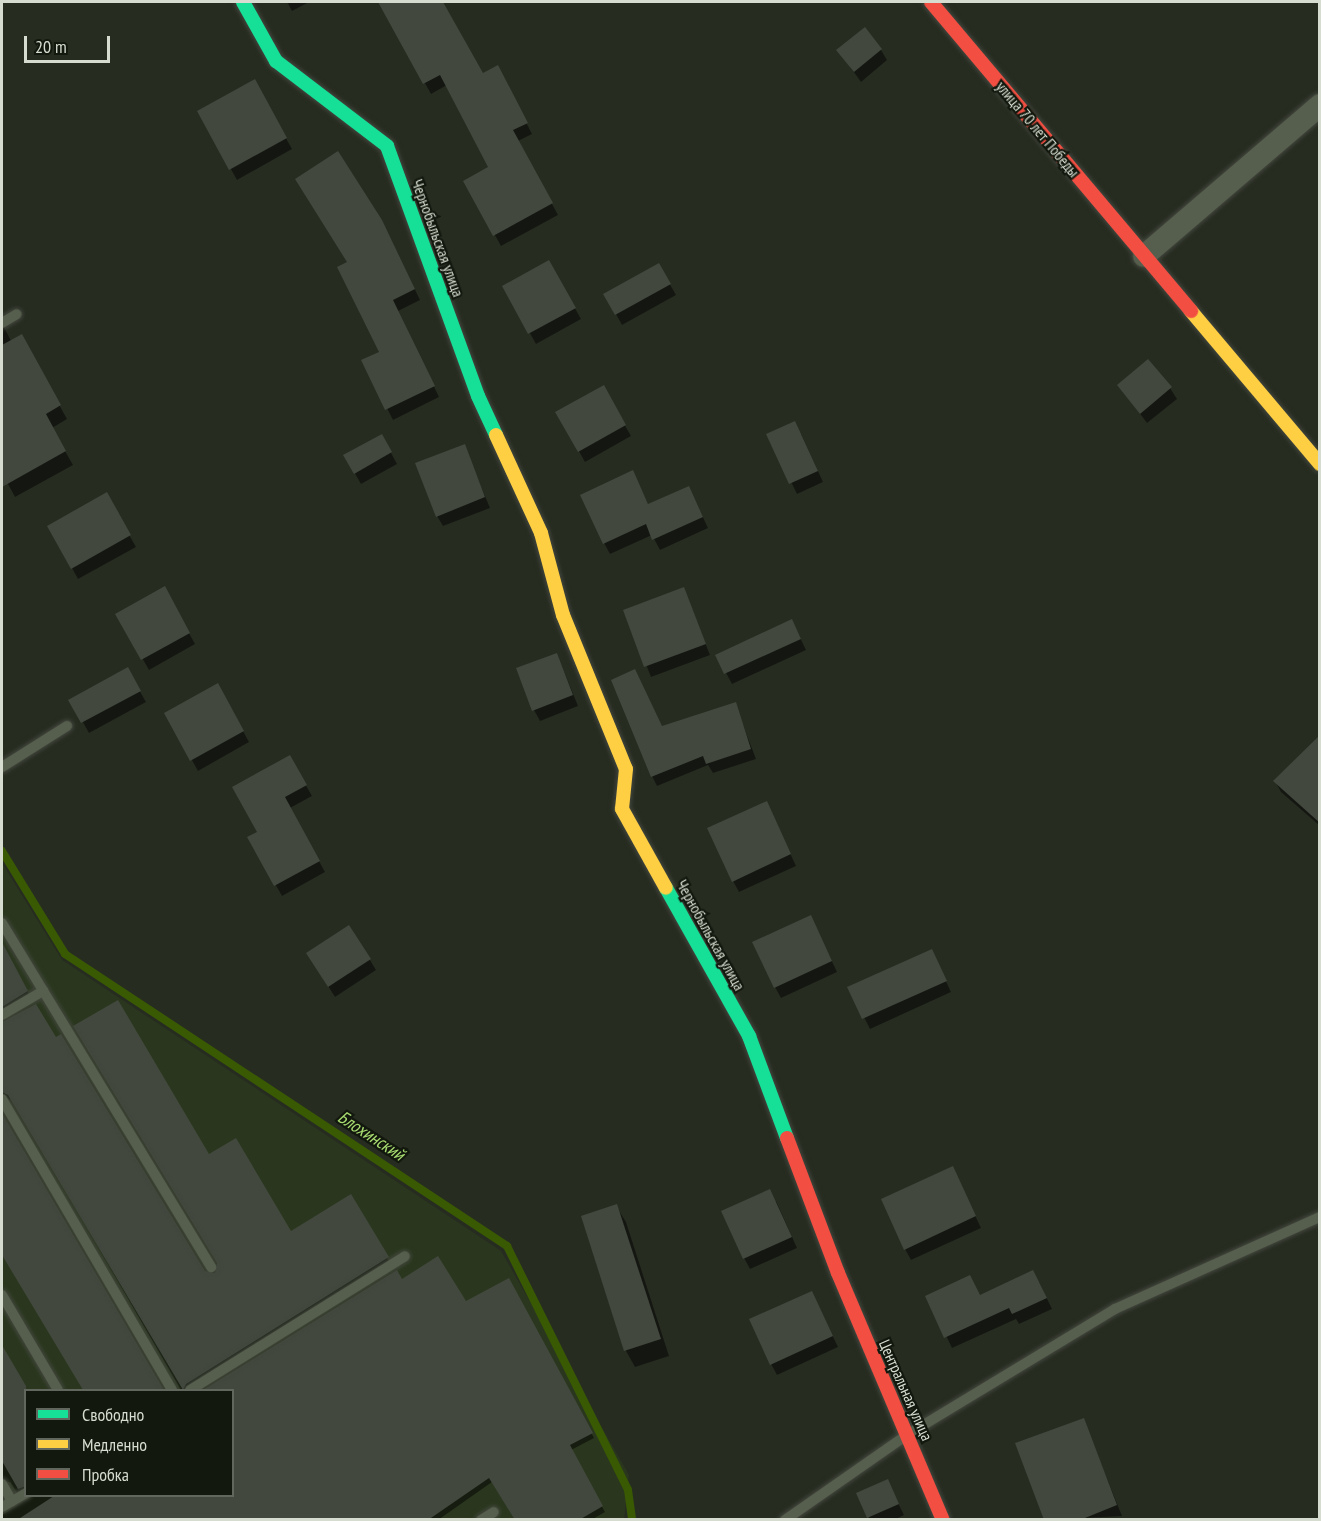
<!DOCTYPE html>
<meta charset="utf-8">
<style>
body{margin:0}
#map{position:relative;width:1321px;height:1521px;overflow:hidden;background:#272c21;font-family:"PT Sans Narrow",sans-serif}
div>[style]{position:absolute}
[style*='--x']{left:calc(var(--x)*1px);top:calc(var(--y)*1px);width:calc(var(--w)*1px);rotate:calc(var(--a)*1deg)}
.built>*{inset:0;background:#2a371e}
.shadow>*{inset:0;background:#0007}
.stream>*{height:8px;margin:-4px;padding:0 4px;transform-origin:4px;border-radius:4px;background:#395a03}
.building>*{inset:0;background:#42483e}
.roads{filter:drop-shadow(0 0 2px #43473e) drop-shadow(0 0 2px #43473e)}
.lane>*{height:10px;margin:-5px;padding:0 5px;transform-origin:5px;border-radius:5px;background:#565e4d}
.street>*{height:22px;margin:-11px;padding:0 11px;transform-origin:11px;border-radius:11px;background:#565e4d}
.fast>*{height:14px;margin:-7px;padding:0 7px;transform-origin:7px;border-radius:7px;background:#16e098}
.slow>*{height:14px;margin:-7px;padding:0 7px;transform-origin:7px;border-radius:7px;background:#ffcf43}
.jam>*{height:14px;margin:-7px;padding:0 7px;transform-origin:7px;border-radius:7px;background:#f24e42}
span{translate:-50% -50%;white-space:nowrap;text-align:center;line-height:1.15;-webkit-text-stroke:4.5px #13180e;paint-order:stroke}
.street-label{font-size:16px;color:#d6ddd0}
.water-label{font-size:18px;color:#a8dc70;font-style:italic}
.frame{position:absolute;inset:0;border:3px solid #d6ddd0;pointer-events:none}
.legend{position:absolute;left:24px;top:1389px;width:210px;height:108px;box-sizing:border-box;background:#13180e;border:2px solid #61675c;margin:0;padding:8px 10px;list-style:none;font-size:18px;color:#d6ddd0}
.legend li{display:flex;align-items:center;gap:12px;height:30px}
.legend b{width:30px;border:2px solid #61675c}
.scale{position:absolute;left:24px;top:36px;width:86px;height:27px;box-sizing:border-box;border:3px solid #d6ddd0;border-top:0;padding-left:8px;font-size:18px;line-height:21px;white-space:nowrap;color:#d6ddd0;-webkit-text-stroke:4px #13180e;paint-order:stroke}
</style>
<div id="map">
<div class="built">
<div style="clip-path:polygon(evenodd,2px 863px,62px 960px,501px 1251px,629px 1475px,624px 1519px,2px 1519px,2px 863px,26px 1390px,232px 1390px,232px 1496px,26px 1496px,26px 1390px)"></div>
</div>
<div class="shadow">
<div style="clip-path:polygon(287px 2px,309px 2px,292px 11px)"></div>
<div style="clip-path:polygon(380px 2px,442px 2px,482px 75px,503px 77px,532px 134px,518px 141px,558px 215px,501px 246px,465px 181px,490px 167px,447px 85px,431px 94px)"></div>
<div style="clip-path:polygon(838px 50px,881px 50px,887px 60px,861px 82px)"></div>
<div style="clip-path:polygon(254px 81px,292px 149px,237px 180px,199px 112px)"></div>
<div style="clip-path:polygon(388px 233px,420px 300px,398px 311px,439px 397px,393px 420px,363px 361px,381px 352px,349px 263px)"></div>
<div style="clip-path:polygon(549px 262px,581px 319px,536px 344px,504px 287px)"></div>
<div style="clip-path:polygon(659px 265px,676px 295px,622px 325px,605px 294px)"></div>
<div style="clip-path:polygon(2px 323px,11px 341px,21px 336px,67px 419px,52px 428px,73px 465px,15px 497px,2px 473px,2px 452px,7px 449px,2px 438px)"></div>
<div style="clip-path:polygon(1119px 386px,1170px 388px,1177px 399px,1147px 423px)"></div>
<div style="clip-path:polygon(603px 387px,631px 436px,585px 462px,557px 412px)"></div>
<div style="clip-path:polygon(801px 434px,823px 482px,797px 494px,768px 435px)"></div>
<div style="clip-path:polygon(382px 436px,397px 464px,361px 484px,345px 456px)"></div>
<div style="clip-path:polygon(464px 446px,490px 508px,443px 526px,437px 516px)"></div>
<div style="clip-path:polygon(638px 483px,649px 506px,694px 498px,708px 528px,660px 550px,652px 535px,610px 554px,604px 543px)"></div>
<div style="clip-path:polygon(106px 494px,136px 547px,78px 579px,49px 526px)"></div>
<div style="clip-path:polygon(164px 588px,195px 644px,149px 670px,117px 614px)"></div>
<div style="clip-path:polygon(684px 589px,710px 655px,651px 677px,625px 611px)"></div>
<div style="clip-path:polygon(792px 621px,806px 650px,732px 684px,717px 656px)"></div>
<div style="clip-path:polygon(557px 654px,578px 706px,540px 721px,534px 710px)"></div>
<div style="clip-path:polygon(127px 669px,146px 702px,89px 733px,71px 701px)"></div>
<div style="clip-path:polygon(218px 685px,249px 742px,198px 771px,166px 714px)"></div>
<div style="clip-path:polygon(735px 704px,756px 759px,713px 773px,708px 765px,657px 786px,652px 776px,662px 728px)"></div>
<div style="clip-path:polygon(1320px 737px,1320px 826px,1281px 792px,1275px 781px)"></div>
<div style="clip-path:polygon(290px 757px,312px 796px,290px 808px,325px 872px,282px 896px,249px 838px,259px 832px)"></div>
<div style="clip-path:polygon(767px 803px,796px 866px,739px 892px,733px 881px)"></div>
<div style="clip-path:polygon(811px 917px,837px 972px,781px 998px,775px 987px)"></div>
<div style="clip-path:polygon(2px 945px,30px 996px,2px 1014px)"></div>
<div style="clip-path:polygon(932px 951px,951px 992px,870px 1029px,849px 988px)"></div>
<div style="clip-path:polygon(370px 960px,376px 970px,335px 997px,314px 964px)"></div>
<div style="clip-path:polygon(2px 1022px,204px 1273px,217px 1275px,219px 1263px,208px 1156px,290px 1233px,351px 1196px,390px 1263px,188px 1390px,181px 1390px,13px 1100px,2px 1097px)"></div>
<div style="clip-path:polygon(2px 1116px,162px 1390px,85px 1390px,2px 1252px)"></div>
<div style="clip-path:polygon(953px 1168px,981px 1228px,911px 1260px,905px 1249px)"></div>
<div style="clip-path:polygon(776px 1201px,797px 1248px,750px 1269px,744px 1258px)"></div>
<div style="clip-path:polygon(616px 1206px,626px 1222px,669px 1356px,635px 1367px,626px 1351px,583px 1217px)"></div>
<div style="clip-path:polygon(396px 1272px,401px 1281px,466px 1303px,508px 1280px,594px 1438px,571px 1450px,605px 1512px,591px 1520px,516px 1520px,492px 1482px,438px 1520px,2px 1520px,2px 1515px,33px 1496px,232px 1496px,232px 1390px,206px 1390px)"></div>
<div style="clip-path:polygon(1039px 1282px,1052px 1309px,1019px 1324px,1016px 1319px,952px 1348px,927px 1296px,980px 1297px)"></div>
<div style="clip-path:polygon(812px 1293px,838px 1347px,777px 1375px,771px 1364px)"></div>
<div style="clip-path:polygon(2px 1348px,26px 1390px,26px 1493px,19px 1495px,10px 1482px,2px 1482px)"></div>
<div style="clip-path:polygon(1083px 1419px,1122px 1516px,1046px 1520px)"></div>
<div style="clip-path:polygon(887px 1481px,904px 1515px,894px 1520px,870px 1520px,858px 1494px)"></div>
</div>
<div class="stream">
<div style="--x:2;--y:851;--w:121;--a:58.5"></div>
<div style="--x:65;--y:954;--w:530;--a:33.45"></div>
<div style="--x:507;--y:1246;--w:272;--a:63.6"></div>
<div style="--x:628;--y:1490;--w:30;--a:82"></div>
</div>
<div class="building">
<div style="clip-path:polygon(378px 2px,443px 2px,483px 73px,498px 65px,528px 123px,513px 130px,553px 203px,493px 236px,463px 181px,488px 167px,440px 75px,423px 84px)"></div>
<div style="clip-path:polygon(865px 27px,882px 49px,854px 72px,836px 50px)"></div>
<div style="clip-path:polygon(255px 79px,287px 138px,229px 170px,197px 111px)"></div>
<div style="clip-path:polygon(338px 151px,382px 220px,415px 289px,393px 300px,435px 386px,385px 410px,361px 360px,379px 352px,337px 267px,347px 262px,295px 179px)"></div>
<div style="clip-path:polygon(549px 260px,576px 308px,528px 334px,502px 286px)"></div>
<div style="clip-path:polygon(659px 263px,671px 284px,615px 315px,603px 294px)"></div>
<div style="clip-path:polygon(22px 334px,61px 405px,46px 414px,66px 451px,2px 487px,2px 345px)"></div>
<div style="clip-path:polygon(1148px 359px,1172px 387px,1140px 414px,1117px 385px)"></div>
<div style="clip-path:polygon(604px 385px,626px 425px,578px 452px,555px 412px)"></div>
<div style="clip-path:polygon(795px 421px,818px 471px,789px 484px,766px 434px)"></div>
<div style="clip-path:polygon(382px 434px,392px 452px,354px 474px,343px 455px)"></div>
<div style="clip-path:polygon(465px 444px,485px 497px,436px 517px,415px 463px)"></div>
<div style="clip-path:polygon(633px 470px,648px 504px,689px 486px,703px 517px,652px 540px,646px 524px,603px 544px,580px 495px)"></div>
<div style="clip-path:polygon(107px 492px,131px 535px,71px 569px,47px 526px)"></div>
<div style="clip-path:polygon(165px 586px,190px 633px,141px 660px,115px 614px)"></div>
<div style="clip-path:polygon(684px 587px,706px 644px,644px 667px,623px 610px)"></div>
<div style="clip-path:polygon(792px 619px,801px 639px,724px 674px,715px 655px)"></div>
<div style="clip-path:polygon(557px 653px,573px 695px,532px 711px,516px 668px)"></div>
<div style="clip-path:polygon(128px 667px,141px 691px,81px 723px,68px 700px)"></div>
<div style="clip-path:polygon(635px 669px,662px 726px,736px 702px,751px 749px,706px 764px,703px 756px,651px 777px,611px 680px)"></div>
<div style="clip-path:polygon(218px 683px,244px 731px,190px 761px,164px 713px)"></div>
<div style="clip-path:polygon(1320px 735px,1320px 823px,1273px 781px)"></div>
<div style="clip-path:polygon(290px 755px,307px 785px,285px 797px,320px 861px,274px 886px,247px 837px,257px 832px,232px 787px)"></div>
<div style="clip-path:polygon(767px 801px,791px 854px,732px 882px,707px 828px)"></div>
<div style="clip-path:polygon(811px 915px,832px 961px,774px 988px,752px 942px)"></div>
<div style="clip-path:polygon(349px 925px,371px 959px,328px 987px,306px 953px)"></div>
<div style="clip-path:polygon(2px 942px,28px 991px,2px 1007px)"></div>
<div style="clip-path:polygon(932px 949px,947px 981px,862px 1019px,847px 987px)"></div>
<div style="clip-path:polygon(118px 1000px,209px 1154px,236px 1138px,291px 1231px,351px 1194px,389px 1257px,186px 1384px,183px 1390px,8px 1095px,2px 1092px,2px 1022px,36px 1004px,56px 1037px,61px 1034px,205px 1271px,215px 1273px,217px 1263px,73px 1026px)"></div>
<div style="clip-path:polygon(2px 1113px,164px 1390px,83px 1390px,2px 1255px)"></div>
<div style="clip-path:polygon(953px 1166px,976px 1216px,904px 1250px,881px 1199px)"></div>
<div style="clip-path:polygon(770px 1189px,792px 1237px,743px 1259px,721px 1211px)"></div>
<div style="clip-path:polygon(617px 1204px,661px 1339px,624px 1351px,581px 1216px)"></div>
<div style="clip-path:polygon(438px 1256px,466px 1301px,509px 1278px,593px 1433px,570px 1445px,603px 1506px,579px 1520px,515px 1520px,489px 1478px,428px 1520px,17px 1520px,54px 1496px,232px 1496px,232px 1390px,203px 1390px,397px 1270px,402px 1279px)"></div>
<div style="clip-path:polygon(1033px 1270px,1047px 1298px,1012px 1314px,1009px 1308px,944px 1338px,925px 1296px,970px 1275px,980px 1295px)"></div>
<div style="clip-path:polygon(812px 1291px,833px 1336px,770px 1365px,749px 1319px)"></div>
<div style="clip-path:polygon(2px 1345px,26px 1386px,26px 1486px,18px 1489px,2px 1461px)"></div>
<div style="clip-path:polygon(1084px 1418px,1117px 1505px,1080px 1520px,1044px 1520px,1015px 1443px)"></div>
<div style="clip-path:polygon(888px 1479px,899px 1504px,867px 1518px,856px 1493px)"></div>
</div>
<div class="roads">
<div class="lane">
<div style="--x:2;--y:323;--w:17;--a:-31"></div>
<div style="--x:2;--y:767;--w:77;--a:-32.2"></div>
<div style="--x:2;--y:923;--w:403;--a:58.7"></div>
<div style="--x:2;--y:1015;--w:48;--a:-30.3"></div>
<div style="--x:2;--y:1099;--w:337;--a:59.7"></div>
<div style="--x:2;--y:1295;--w:110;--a:59.5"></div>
<div style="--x:190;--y:1390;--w:253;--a:-31.9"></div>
<div style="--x:2;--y:1484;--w:20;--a:60"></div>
<div style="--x:2;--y:1507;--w:28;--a:-30"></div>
<div style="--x:481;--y:1520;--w:15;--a:-32"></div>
<div style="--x:785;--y:1520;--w:149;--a:-34.9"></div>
<div style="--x:907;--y:1435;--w:243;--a:-31.2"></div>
<div style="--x:1115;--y:1309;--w:225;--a:-24.2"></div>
</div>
<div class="street">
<div style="--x:1144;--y:256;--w:232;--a:-40.6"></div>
</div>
<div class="fast">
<div style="--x:243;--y:2;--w:68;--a:60.8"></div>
<div style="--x:276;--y:61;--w:140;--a:37.4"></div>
<div style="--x:387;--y:146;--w:266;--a:70"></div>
<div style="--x:478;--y:396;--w:43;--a:65.2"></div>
<div style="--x:666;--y:888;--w:170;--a:60.7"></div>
<div style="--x:749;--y:1036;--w:109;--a:69.6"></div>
</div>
<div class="slow">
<div style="--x:1191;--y:311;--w:200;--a:49.9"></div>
<div style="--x:496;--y:435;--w:108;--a:65.3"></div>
<div style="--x:541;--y:533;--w:85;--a:75"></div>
<div style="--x:563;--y:615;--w:166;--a:67.8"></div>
<div style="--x:626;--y:769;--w:40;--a:95.7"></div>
<div style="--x:622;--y:809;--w:90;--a:60.9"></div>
</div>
<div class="jam">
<div style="--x:931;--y:2;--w:404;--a:49.9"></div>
<div style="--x:787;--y:1138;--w:144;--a:69.3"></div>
<div style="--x:838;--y:1273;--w:268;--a:67"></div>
</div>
</div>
<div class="street-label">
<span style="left:1038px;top:129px;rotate:50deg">улица 70 лет Победы</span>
<span style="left:438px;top:238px;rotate:70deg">Чернобыльская улица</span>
<span style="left:711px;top:935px;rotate:61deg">Чернобыльская улица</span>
<span style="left:906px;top:1390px;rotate:66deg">Центральная улица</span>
</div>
<div class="water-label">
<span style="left:371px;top:1136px;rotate:33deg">Блохинский</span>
</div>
<div class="frame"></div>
<ul class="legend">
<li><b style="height:8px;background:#16e098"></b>Свободно</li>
<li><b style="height:8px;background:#ffcf43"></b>Медленно</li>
<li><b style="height:8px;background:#f24e42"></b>Пробка</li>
</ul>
<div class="scale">20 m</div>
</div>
